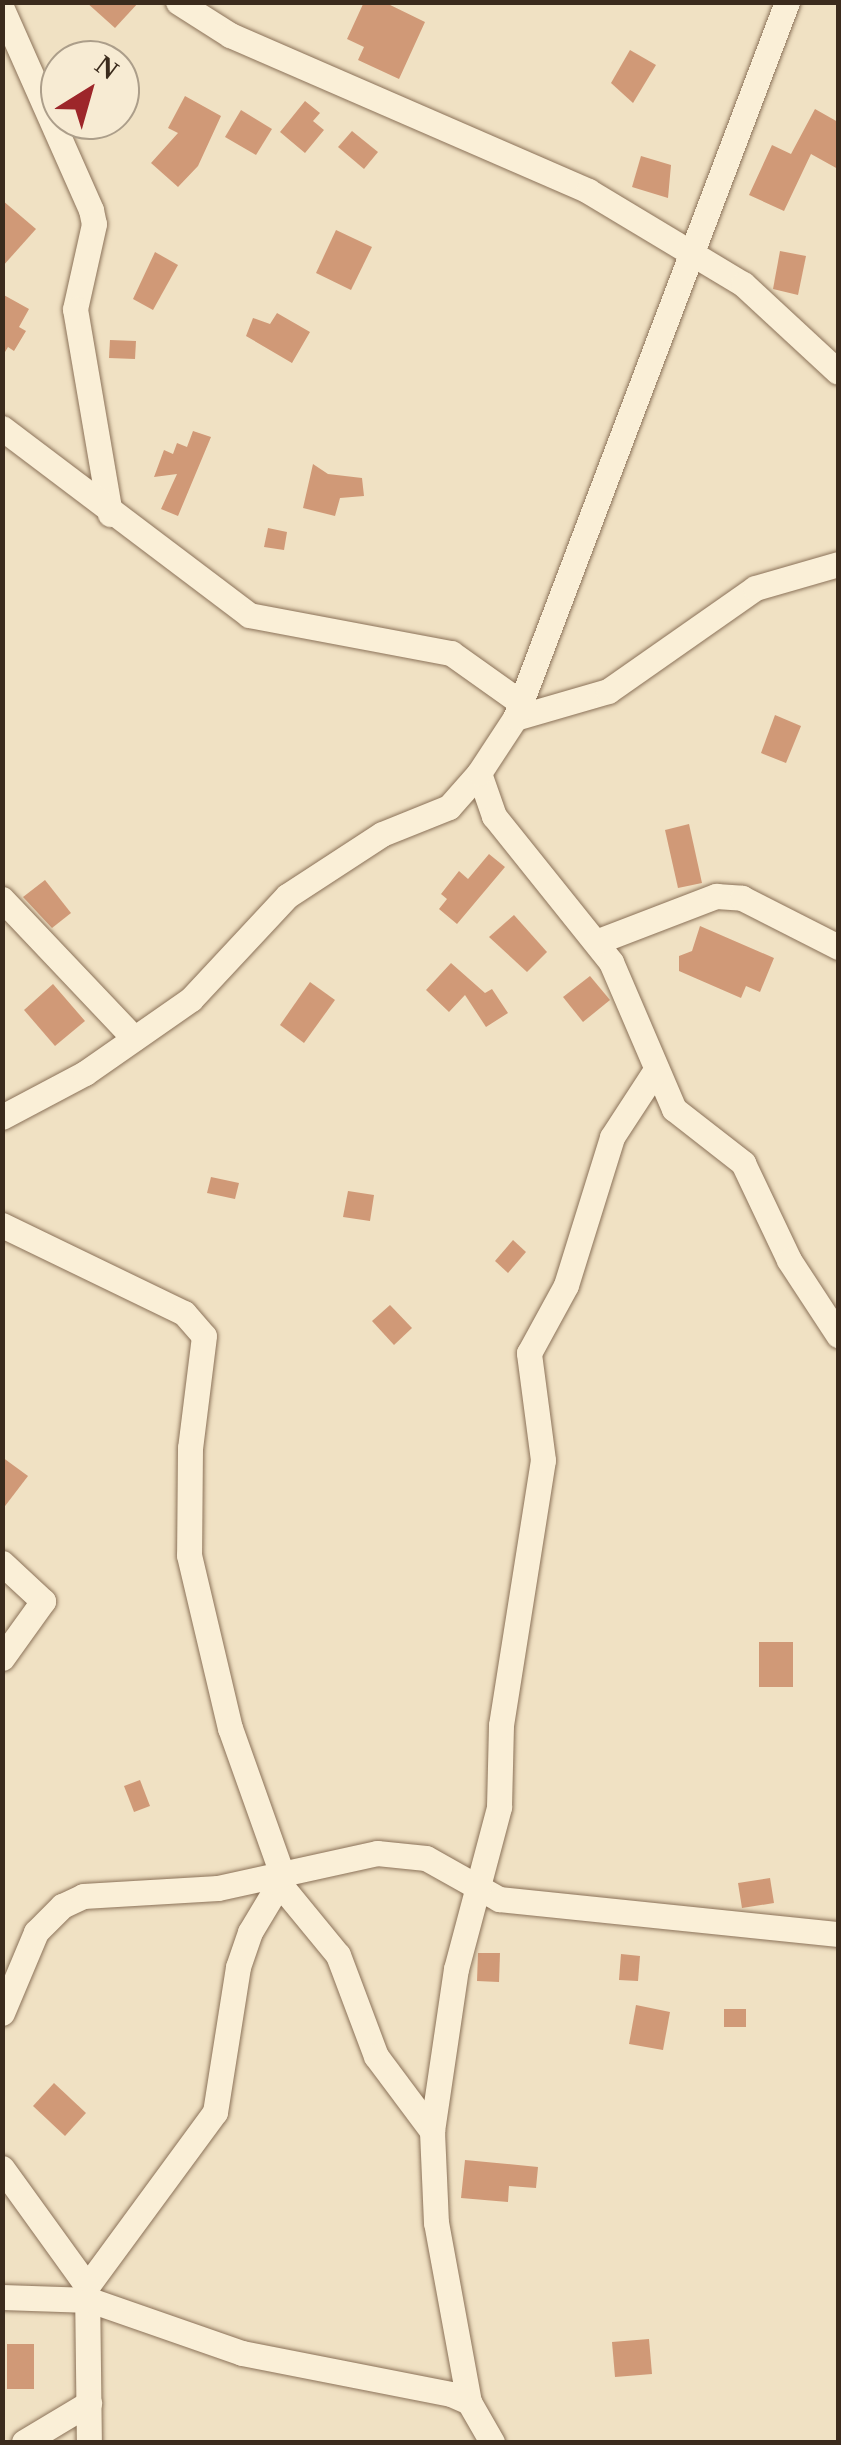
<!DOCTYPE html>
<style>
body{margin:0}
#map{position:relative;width:841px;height:2445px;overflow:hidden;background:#f0e1c3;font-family:"Times New Roman",serif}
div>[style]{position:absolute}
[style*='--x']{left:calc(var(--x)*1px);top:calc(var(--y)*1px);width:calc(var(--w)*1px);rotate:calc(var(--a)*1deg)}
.building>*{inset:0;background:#d09977}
.roads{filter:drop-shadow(0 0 2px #8b7259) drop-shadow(0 0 2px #8b7259)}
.street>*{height:25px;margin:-12.5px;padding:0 12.5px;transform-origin:12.5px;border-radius:12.5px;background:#faefd7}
span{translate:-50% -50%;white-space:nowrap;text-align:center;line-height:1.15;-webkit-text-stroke:8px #f7ebd3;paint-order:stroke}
.frame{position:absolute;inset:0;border:5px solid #3b2b1d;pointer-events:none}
.north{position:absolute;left:40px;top:40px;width:100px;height:100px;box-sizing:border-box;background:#f7ebd3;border:2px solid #ac9e8a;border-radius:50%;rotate:37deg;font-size:28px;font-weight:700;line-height:40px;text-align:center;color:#3b2b1d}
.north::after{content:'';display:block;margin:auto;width:35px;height:45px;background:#9d262a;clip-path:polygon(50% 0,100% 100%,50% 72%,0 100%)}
</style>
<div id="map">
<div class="building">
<div style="clip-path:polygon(86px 2px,139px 2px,115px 28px)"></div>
<div style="clip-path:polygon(364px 2px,384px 2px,425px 22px,399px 79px,358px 60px,364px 47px,347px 39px)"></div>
<div style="clip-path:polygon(630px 50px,656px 65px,633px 103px,611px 83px)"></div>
<div style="clip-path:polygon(185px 96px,221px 116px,198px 166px,178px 187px,151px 163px,178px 133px,168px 128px)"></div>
<div style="clip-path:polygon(305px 101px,320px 113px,313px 121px,324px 130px,305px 153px,280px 132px)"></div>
<div style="clip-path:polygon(815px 109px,838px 122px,838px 169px,811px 154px,784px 211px,749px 195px,772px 145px,791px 154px)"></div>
<div style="clip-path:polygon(241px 110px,272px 129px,256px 155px,225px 137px)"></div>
<div style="clip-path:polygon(69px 120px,119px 120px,120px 121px,77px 138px)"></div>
<div style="clip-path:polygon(352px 131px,378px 152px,364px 169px,338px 147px)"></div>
<div style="clip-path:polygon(641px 156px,671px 165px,668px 198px,632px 187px)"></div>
<div style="clip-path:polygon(2px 200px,36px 229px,2px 267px)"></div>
<div style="clip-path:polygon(336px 230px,372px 247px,351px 290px,316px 273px)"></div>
<div style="clip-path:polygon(780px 251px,806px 256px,798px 295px,773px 289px)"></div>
<div style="clip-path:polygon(155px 252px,178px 265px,153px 310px,133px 299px)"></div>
<div style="clip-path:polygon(2px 294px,29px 309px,19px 327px,26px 331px,14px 351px,8px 347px,2px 357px)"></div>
<div style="clip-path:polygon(277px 313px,310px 332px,292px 363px,246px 336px,253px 318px,270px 324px)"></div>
<div style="clip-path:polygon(110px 340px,136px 341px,135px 359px,109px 358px)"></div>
<div style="clip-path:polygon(193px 431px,211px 437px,178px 516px,161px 509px,177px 474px,154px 477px,164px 450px,173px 454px,177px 443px,187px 447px)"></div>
<div style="clip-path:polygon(313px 464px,328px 474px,362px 478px,364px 496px,340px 498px,335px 516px,303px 508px)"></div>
<div style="clip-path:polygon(268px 528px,287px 532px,284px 550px,264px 547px)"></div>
<div style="clip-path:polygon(775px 715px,801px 726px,786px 763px,761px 753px)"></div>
<div style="clip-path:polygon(689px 824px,702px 883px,678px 888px,665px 830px)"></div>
<div style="clip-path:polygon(489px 854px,505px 867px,457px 924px,439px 909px,447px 899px,441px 894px,459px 871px,468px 879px)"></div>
<div style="clip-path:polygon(45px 880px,71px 913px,52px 928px,23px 897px)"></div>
<div style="clip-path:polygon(514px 915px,547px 952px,527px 972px,489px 937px)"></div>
<div style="clip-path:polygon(700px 926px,774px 958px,760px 992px,746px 986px,741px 998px,679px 971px,679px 956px,692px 951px)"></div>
<div style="clip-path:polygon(451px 963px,485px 993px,492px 989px,508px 1013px,486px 1027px,465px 995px,449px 1012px,426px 990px)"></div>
<div style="clip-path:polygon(590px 976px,610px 1000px,583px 1022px,563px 997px)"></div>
<div style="clip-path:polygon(310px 982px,335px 1000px,304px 1043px,280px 1025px)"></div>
<div style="clip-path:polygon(53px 984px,85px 1021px,55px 1046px,24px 1010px)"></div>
<div style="clip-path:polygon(211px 1177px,239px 1183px,235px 1199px,207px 1193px)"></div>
<div style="clip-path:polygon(348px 1191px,374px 1195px,370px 1221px,343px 1217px)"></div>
<div style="clip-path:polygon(513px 1240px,526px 1252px,508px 1273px,495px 1261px)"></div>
<div style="clip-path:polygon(390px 1305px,412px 1328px,394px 1345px,372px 1321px)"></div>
<div style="clip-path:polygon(2px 1457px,28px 1476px,2px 1510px)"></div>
<div style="clip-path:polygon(759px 1642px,793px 1642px,793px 1687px,759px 1687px)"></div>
<div style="clip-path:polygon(140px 1780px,150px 1806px,134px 1812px,124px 1786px)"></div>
<div style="clip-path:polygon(770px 1878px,774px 1903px,742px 1908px,738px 1883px)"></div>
<div style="clip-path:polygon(478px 1953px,500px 1953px,499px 1982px,477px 1981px)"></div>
<div style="clip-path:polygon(621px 1954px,640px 1956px,638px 1981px,619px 1980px)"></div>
<div style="clip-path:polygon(636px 2005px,670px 2012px,663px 2050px,629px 2044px)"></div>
<div style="clip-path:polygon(724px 2009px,746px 2009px,746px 2027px,724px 2027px)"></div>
<div style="clip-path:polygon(54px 2083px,86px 2113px,65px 2136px,33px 2106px)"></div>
<div style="clip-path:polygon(465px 2160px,538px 2167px,536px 2188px,509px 2186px,508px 2202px,461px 2198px)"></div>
<div style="clip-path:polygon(649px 2339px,652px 2374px,615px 2377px,612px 2342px)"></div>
<div style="clip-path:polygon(7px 2344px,34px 2344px,34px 2389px,7px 2389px)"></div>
</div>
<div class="roads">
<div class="street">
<div style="--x:178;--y:2;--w:62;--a:32.4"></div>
<div style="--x:230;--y:35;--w:391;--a:23.5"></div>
<div style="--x:588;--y:191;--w:181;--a:31"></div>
<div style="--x:743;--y:284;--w:129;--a:42.8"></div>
<div style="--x:2;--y:9;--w:220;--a:66.1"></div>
<div style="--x:91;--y:210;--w:14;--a:78"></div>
<div style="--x:94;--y:224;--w:87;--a:102.6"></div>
<div style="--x:75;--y:309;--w:208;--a:80.3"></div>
<div style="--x:2;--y:428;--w:310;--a:37.1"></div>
<div style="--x:249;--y:615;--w:206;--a:10.7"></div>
<div style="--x:451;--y:653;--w:85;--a:35.4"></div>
<div style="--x:515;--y:718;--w:97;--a:-16.2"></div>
<div style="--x:608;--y:691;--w:179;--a:-35"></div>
<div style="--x:755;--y:588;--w:86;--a:-16.1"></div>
<div style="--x:479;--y:773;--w:46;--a:70.8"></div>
<div style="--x:494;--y:816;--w:187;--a:51.3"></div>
<div style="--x:611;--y:962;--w:160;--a:66.8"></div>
<div style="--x:674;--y:1109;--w:88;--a:38"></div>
<div style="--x:743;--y:1163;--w:107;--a:64.6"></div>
<div style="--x:789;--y:1260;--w:90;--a:56.8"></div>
<div style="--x:2;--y:899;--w:192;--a:46.5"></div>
<div style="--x:596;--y:942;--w:129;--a:-21"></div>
<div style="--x:716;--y:896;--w:26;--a:4"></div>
<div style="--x:742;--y:898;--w:108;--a:27"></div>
<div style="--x:2;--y:1117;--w:94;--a:-27.9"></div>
<div style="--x:85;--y:1073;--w:129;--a:-34.9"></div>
<div style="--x:191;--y:999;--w:141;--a:-47"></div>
<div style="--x:287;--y:896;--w:113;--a:-33.1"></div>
<div style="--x:382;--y:834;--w:72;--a:-21.9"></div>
<div style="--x:449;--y:807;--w:45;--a:-48.6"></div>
<div style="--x:479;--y:773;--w:66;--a:-56.8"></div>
<div style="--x:515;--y:718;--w:766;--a:-69.2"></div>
<div style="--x:2;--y:1225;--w:202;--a:25.8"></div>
<div style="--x:184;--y:1313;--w:30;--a:49"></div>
<div style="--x:204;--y:1336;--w:113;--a:97.1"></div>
<div style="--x:190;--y:1448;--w:107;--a:90.5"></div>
<div style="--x:189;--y:1555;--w:178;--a:76.7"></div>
<div style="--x:230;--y:1728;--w:158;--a:70.4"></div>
<div style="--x:283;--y:1877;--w:64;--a:121"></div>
<div style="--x:250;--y:1932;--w:37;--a:109"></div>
<div style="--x:238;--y:1967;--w:147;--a:99"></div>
<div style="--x:215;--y:2112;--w:216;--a:126.3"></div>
<div style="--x:2;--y:1563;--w:56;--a:42.8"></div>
<div style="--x:43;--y:1601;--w:70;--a:125.7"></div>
<div style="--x:278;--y:1882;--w:94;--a:50.6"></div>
<div style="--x:338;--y:1955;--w:108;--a:69.4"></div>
<div style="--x:376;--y:2056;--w:94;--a:53.3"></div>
<div style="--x:2;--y:2013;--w:88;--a:-67.2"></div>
<div style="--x:36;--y:1932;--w:37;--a:-45"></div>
<div style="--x:62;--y:1906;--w:23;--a:-25"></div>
<div style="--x:83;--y:1896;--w:135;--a:-3.4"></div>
<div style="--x:218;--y:1888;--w:163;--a:-12.4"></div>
<div style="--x:377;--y:1853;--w:49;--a:5.8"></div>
<div style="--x:426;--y:1858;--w:84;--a:29.3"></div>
<div style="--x:499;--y:1899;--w:341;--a:5.9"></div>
<div style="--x:2;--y:2168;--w:145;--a:54.2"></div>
<div style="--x:87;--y:2286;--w:156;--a:89.3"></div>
<div style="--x:2;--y:2297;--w:88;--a:2"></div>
<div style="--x:90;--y:2300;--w:161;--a:19.2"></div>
<div style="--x:242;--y:2353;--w:213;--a:11.1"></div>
<div style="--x:451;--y:2394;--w:20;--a:24"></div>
<div style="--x:469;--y:2402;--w:46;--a:60.1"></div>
<div style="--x:469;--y:2402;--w:182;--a:-100.4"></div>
<div style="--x:436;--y:2223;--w:92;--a:-92.5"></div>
<div style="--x:432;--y:2131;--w:164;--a:-81.6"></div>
<div style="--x:456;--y:1969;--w:168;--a:-75.1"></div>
<div style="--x:499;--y:1807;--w:82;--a:-88.6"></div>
<div style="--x:501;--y:1725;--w:268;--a:-81"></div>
<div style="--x:543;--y:1460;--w:108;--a:-97.5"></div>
<div style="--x:529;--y:1353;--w:77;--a:-61.4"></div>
<div style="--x:566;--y:1285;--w:155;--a:-72.7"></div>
<div style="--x:612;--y:1137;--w:79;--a:-56.9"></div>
<div style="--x:24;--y:2442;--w:76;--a:-31"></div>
</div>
</div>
<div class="frame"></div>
<div class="north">N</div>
</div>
